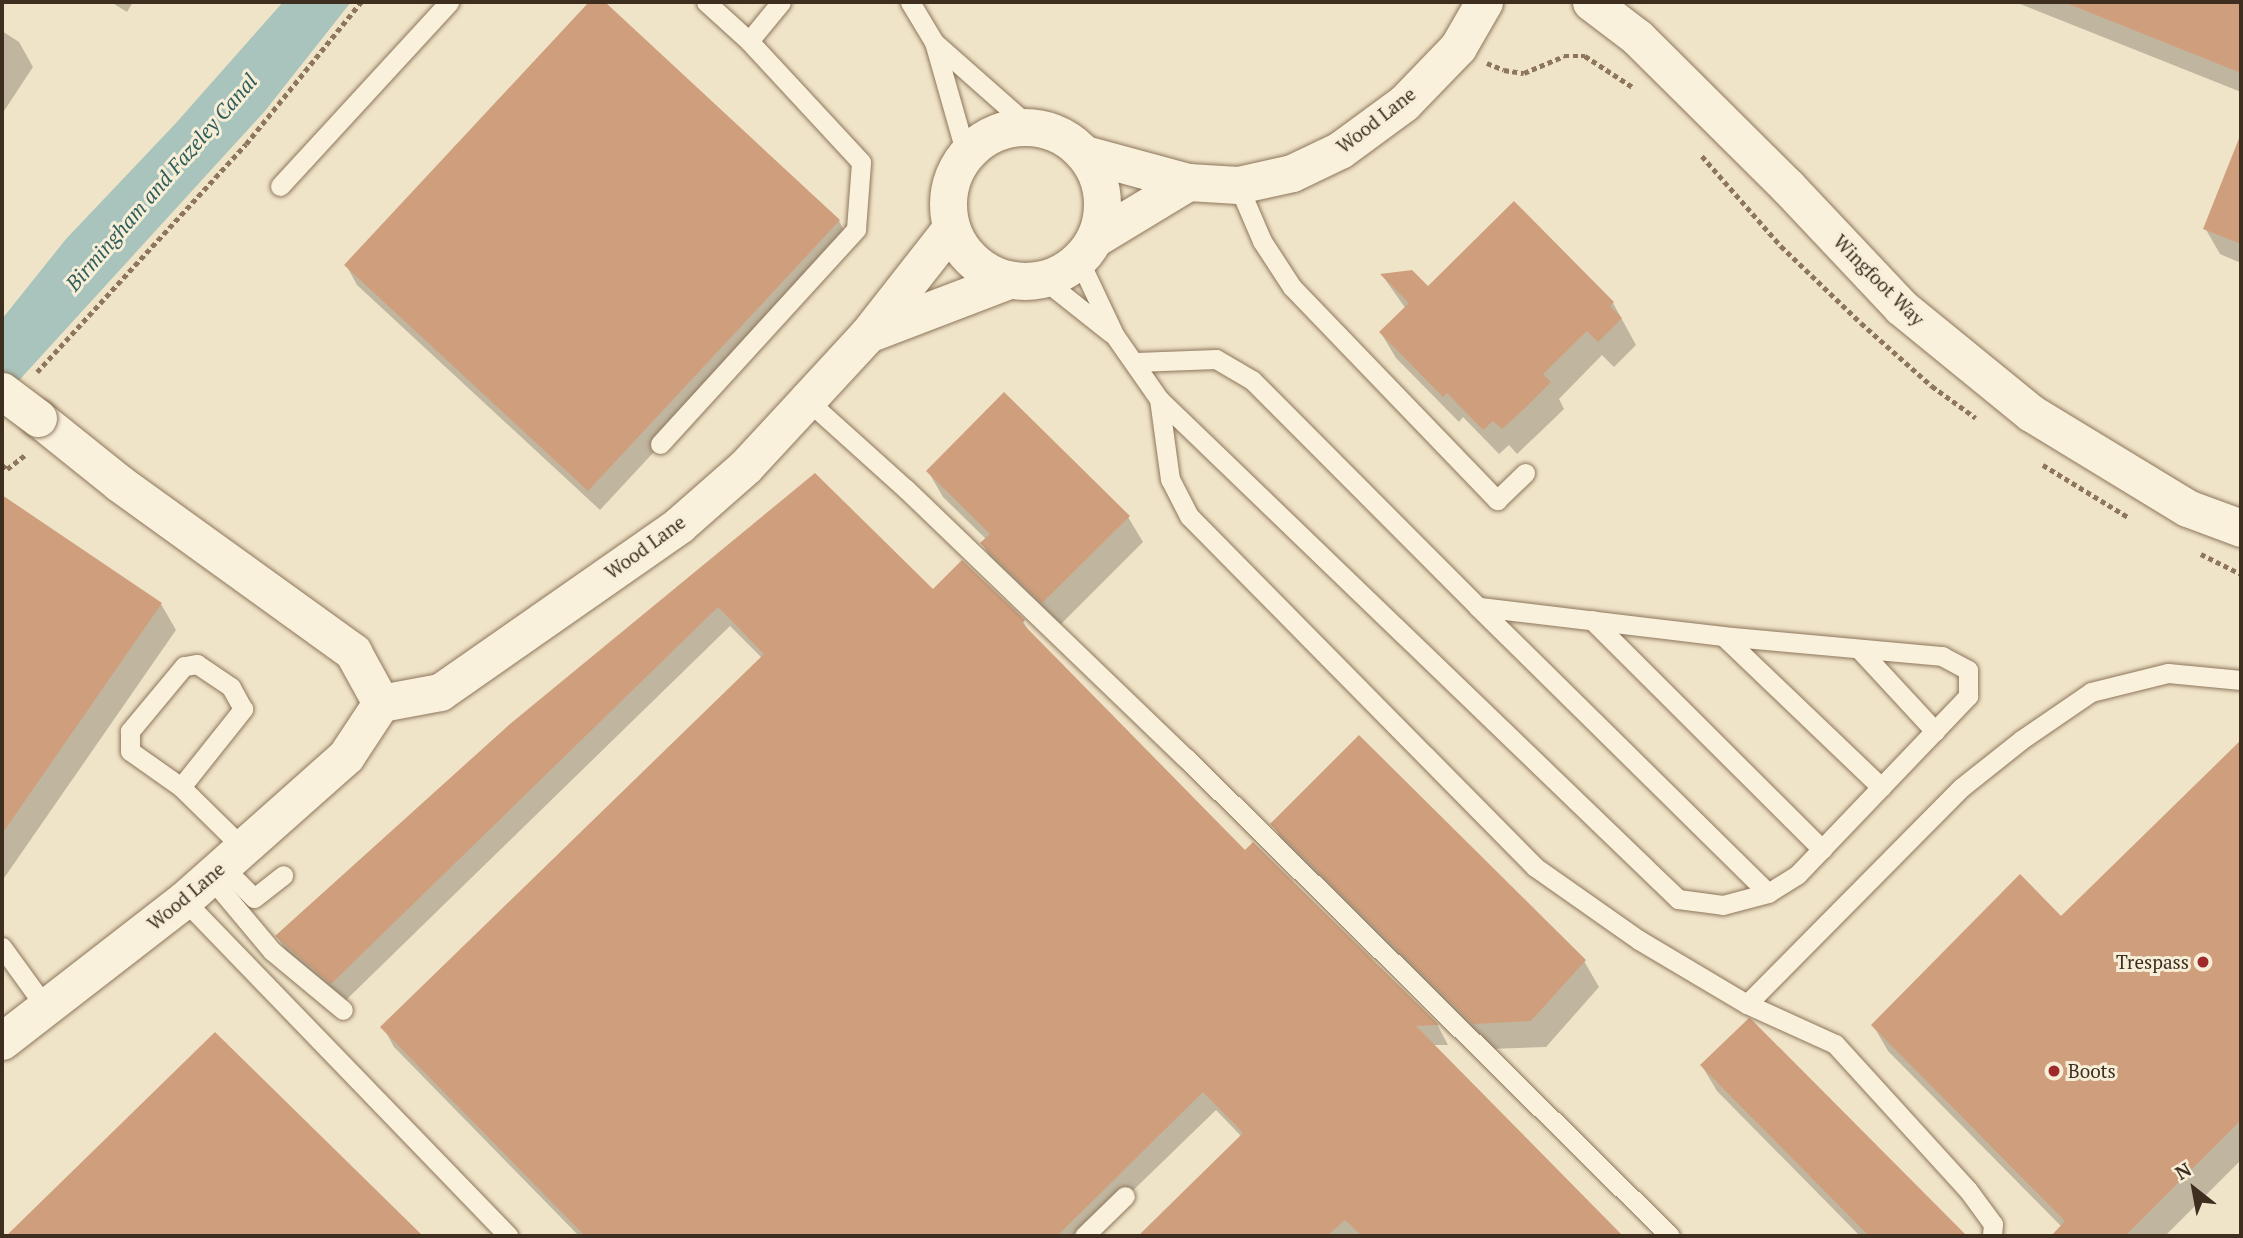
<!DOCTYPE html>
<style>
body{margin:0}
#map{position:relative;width:2243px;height:1238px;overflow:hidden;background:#f0e4c8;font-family:"PT Serif",serif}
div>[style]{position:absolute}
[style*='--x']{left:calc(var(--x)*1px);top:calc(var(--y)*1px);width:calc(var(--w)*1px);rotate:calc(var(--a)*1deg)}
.water>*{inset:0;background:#a9c4bc}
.shadow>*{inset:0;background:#0003}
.building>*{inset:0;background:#cf9f7d}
.path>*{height:4.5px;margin-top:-2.25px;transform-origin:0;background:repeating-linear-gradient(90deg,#8d765c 0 5px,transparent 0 8.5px)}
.roads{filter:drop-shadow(0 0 2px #8d765c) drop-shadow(0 0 2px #8d765c)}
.service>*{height:19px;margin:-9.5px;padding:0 9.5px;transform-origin:9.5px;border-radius:9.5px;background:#faf1dc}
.minor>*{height:37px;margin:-18.5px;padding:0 18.5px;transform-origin:18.5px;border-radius:18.5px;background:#faf1dc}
.minor>.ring{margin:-18.5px;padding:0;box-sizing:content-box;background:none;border:37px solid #faf1dc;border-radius:50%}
.bridges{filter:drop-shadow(0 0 2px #8d765c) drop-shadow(0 0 2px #8d765c)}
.minor-bridge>*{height:37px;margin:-18.5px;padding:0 18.5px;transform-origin:18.5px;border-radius:18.5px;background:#faf1dc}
.dots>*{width:19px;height:19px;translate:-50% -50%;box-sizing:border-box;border:4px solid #f7eed8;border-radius:50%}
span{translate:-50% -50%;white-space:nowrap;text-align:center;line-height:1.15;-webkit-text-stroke:6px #f7eed8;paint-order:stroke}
.street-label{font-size:19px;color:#3d2e20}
.poi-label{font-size:19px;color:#3d2e20}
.right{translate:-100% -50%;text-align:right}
.left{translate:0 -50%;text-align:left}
.water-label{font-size:21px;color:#2f5d5a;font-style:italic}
.frame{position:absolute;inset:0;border:4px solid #3d2e20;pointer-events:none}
.north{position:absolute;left:2159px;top:1154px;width:70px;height:70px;-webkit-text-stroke:5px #f7eed8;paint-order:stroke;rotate:329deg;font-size:19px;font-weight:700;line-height:28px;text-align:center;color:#3d2e20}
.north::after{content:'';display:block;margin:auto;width:24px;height:32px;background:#3d2e20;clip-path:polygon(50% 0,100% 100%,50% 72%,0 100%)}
</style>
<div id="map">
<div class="water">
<div style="clip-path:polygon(283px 2px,351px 2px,265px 111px,2px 399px,2px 319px,66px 239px,176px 123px)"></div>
</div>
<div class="shadow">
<div style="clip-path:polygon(111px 2px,133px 2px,127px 12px)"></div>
<div style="clip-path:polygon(591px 2px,602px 2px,839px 221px,850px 241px,600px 510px,357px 285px,346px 265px)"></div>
<div style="clip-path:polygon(2015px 2px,2241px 2px,2241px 92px)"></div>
<div style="clip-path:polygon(2px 31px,19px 42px,33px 67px,2px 114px)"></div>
<div style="clip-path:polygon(2241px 138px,2241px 263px,2220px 254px,2205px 228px)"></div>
<div style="clip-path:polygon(1382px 275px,1428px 288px,1613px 303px,1636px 345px,1614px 367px,1602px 355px,1559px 399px,1564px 409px,1538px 434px,1517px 454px,1509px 445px,1499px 454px,1463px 417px,1459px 422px,1396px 358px,1381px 333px,1406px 309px)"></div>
<div style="clip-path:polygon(928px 471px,1128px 517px,1143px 542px,1058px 627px,997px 569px,982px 543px,986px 539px,943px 497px)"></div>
<div style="clip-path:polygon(815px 475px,933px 591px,1023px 621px,1031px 635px,1245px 853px,1253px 844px,1438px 1026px,1448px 1045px,1433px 1045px,1620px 1236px,1157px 1236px,1151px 1226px,1242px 1137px,1216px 1110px,1086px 1236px,579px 1236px,394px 1047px,383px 1027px,762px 658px,730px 626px,343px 1003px,289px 956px,277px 936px)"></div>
<div style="clip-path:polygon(2px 498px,161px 604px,176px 630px,2px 881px)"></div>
<div style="clip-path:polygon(2241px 742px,2241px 1160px,2165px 1236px,2053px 1236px,2062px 1227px,1888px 1051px,1873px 1025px,2061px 918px)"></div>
<div style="clip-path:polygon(1273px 824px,1584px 961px,1599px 987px,1546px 1047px,1489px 1049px,1287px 850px)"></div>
<div style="clip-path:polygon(1749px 1021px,1964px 1236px,1860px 1236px,1717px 1091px,1702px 1066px)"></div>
<div style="clip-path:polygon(215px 1034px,420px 1236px,9px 1236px)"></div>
</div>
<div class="building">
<div style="clip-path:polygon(589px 2px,605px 2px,840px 220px,588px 491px,344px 265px)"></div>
<div style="clip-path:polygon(2067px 2px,2241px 2px,2241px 73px,2066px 3px)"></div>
<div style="clip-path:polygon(2240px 136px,2241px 136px,2241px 244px,2203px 229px)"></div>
<div style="clip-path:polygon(1514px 201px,1614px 302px,1610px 306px,1622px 318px,1598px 342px,1587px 331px,1543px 374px,1551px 382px,1524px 409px,1502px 429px,1493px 421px,1483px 430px,1447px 393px,1443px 397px,1379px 332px,1409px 303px,1380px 274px,1412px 270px,1428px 286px)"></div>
<div style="clip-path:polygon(1004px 392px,1130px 516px,1042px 603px,980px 543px,990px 534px,926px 471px)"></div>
<div style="clip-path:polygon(815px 473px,933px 589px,962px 560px,1025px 620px,1022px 623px,1245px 850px,1253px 842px,1439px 1025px,1416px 1026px,1623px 1236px,1362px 1236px,1345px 1220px,1327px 1236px,1138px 1236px,1243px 1133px,1203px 1092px,1057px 1236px,585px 1236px,380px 1027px,764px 654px,718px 607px,331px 984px,275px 936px,510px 724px)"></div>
<div style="clip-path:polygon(2px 495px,162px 603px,2px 834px)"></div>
<div style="clip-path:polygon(1359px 735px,1586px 960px,1531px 1021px,1473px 1024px,1270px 824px)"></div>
<div style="clip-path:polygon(2241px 740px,2241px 1120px,2125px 1236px,2051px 1236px,2065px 1221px,1871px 1025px,2020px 874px,2061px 916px)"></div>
<div style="clip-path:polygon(1749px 1018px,1752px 1020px,1967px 1236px,1869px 1236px,1700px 1065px)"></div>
<div style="clip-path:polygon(215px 1032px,423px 1236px,6px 1236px)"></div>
</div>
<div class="path">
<div style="--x:1487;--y:63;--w:18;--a:22"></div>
<div style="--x:1504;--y:70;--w:20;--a:9"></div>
<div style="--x:1524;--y:73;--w:43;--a:-23"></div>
<div style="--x:1564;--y:56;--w:21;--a:0"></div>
<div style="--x:1585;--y:56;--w:59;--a:33.1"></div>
<div style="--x:1702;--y:156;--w:120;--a:48.7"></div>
<div style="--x:1781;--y:246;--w:111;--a:43.9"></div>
<div style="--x:1861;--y:323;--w:95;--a:41.6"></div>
<div style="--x:1932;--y:386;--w:54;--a:36"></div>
<div style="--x:37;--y:372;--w:309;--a:-47.5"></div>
<div style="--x:246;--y:144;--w:183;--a:-51"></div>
<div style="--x:2;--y:465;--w:6;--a:39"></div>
<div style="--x:7;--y:469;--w:24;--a:-38"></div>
<div style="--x:2043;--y:465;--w:100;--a:31.5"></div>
<div style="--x:2201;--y:554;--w:45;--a:26.6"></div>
</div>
<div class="roads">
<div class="service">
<div style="--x:706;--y:2;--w:58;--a:42.2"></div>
<div style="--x:749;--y:41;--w:50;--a:-50.6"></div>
<div style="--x:910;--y:2;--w:47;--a:59"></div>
<div style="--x:934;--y:42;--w:116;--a:74.1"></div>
<div style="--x:934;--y:42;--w:127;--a:41.5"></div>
<div style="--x:1238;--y:185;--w:61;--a:66.8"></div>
<div style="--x:1262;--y:241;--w:55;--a:56.9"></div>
<div style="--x:1292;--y:287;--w:296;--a:46.1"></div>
<div style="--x:1497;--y:500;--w:39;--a:-44"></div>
<div style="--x:280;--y:186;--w:250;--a:-47.4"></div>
<div style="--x:1079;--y:260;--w:84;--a:64.7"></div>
<div style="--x:1115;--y:336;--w:77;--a:55.1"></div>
<div style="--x:1159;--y:399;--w:81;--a:82.2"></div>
<div style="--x:1170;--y:479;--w:42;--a:62.8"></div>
<div style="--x:1189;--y:516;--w:493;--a:45.4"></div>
<div style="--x:1535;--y:867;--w:127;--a:35.1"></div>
<div style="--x:1639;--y:940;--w:126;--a:30.7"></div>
<div style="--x:1747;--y:1004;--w:97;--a:24.4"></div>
<div style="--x:1835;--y:1044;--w:197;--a:47.7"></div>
<div style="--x:1968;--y:1190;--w:42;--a:53.7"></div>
<div style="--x:1993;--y:1224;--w:12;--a:95"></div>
<div style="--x:1043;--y:279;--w:87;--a:38.5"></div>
<div style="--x:1136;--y:362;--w:80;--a:-2.1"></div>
<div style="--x:1216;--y:359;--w:42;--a:30.3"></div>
<div style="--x:1252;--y:380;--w:320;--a:45.1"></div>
<div style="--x:1478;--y:607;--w:407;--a:44.6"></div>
<div style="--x:1768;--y:893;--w:34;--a:-32"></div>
<div style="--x:1797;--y:875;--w:248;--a:-46.3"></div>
<div style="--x:1968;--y:696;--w:26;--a:-90"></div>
<div style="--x:1968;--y:670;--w:30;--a:-152"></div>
<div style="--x:1942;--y:656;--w:220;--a:-174.8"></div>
<div style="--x:1723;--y:636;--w:247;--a:-173.2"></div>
<div style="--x:1159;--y:399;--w:721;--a:43.93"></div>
<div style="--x:1678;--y:899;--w:45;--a:7.6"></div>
<div style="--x:1723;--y:905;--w:47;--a:-14.9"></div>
<div style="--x:807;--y:400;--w:133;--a:42"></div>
<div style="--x:906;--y:489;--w:388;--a:43.9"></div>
<div style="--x:1186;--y:758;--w:680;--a:44.64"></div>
<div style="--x:660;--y:444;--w:291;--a:-47.6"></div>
<div style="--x:856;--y:229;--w:67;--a:-85.7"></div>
<div style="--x:861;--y:162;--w:165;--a:-132.8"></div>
<div style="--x:1592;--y:620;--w:325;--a:44.9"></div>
<div style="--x:1723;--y:636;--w:219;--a:43.7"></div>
<div style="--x:1859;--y:649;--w:112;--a:47.2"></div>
<div style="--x:181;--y:787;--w:100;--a:-51.5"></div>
<div style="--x:243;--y:709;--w:25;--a:-119"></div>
<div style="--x:231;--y:687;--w:41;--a:-145.9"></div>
<div style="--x:197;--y:664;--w:13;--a:171"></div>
<div style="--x:184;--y:666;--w:85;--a:129.7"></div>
<div style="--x:130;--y:731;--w:20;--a:90"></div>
<div style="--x:130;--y:751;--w:62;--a:35.2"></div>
<div style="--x:181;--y:787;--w:87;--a:44.5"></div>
<div style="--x:222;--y:866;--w:45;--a:45"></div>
<div style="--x:254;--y:898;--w:37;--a:-38"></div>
<div style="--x:210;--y:877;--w:97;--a:50"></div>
<div style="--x:272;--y:951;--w:92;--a:39.7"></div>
<div style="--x:184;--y:900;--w:467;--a:46"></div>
<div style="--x:2;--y:947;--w:72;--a:54.1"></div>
<div style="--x:1747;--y:1004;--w:305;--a:-45.3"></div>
<div style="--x:1962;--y:787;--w:75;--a:-38.5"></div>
<div style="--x:2021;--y:740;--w:85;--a:-34.4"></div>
<div style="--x:2091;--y:692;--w:79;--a:-13.9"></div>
<div style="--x:2168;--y:673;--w:73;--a:5.5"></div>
<div style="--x:1084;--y:1236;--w:57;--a:-44.3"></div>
</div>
<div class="minor">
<div style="--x:1591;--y:2;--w:58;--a:37.3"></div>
<div style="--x:1637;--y:37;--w:213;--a:44.8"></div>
<div style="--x:1788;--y:187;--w:165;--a:46.7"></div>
<div style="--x:1901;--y:307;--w:168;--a:39.2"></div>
<div style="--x:2031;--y:413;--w:183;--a:31.3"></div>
<div style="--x:2187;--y:508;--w:58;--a:20.3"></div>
<div class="ring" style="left:948px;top:127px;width:117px;height:117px"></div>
<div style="--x:1085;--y:154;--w:107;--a:15.2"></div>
<div style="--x:1188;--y:182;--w:50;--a:3.4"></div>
<div style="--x:1238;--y:185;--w:55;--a:-12.5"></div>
<div style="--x:1292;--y:173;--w:53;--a:-25.6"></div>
<div style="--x:1340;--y:150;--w:79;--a:-36.3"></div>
<div style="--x:1404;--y:103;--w:78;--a:-46"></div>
<div style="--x:1458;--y:47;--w:52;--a:-60"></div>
<div style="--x:1094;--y:239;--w:110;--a:-31.2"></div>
<div style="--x:870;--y:333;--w:149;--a:-20.9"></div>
<div style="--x:38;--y:418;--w:104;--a:38.7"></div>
<div style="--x:119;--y:483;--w:289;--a:35.8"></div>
<div style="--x:353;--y:652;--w:58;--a:61.2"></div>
<div style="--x:2;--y:1041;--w:230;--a:-37.8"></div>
<div style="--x:184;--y:900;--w:217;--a:-41.6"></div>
<div style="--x:346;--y:756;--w:64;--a:-56.6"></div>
<div style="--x:381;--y:703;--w:60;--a:-10.6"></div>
<div style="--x:440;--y:692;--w:292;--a:-34.9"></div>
<div style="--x:679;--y:525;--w:88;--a:-41.3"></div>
<div style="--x:745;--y:467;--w:91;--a:-47.2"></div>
<div style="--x:807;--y:400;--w:90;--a:-47.3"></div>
<div style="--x:868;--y:334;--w:135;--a:-51.9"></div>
</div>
</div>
<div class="bridges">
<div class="minor-bridge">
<div style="--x:2;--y:391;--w:45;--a:36.9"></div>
</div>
</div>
<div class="dots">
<div style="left:2203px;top:962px;background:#9e2a2b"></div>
<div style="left:2054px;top:1071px;background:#9e2a2b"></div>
</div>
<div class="street-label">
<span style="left:1376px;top:120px;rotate:-38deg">Wood Lane</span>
<span style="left:1879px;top:280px;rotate:45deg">Wingfoot Way</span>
<span style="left:645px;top:547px;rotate:-36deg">Wood Lane</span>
<span style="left:186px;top:896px;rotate:-40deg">Wood Lane</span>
</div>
<div class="poi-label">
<span class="right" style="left:2189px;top:962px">Trespass</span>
<span class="left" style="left:2068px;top:1071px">Boots</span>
</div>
<div class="water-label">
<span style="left:161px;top:182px;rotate:-49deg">Birmingham and Fazeley Canal</span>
</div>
<div class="frame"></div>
<div class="north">N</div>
</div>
